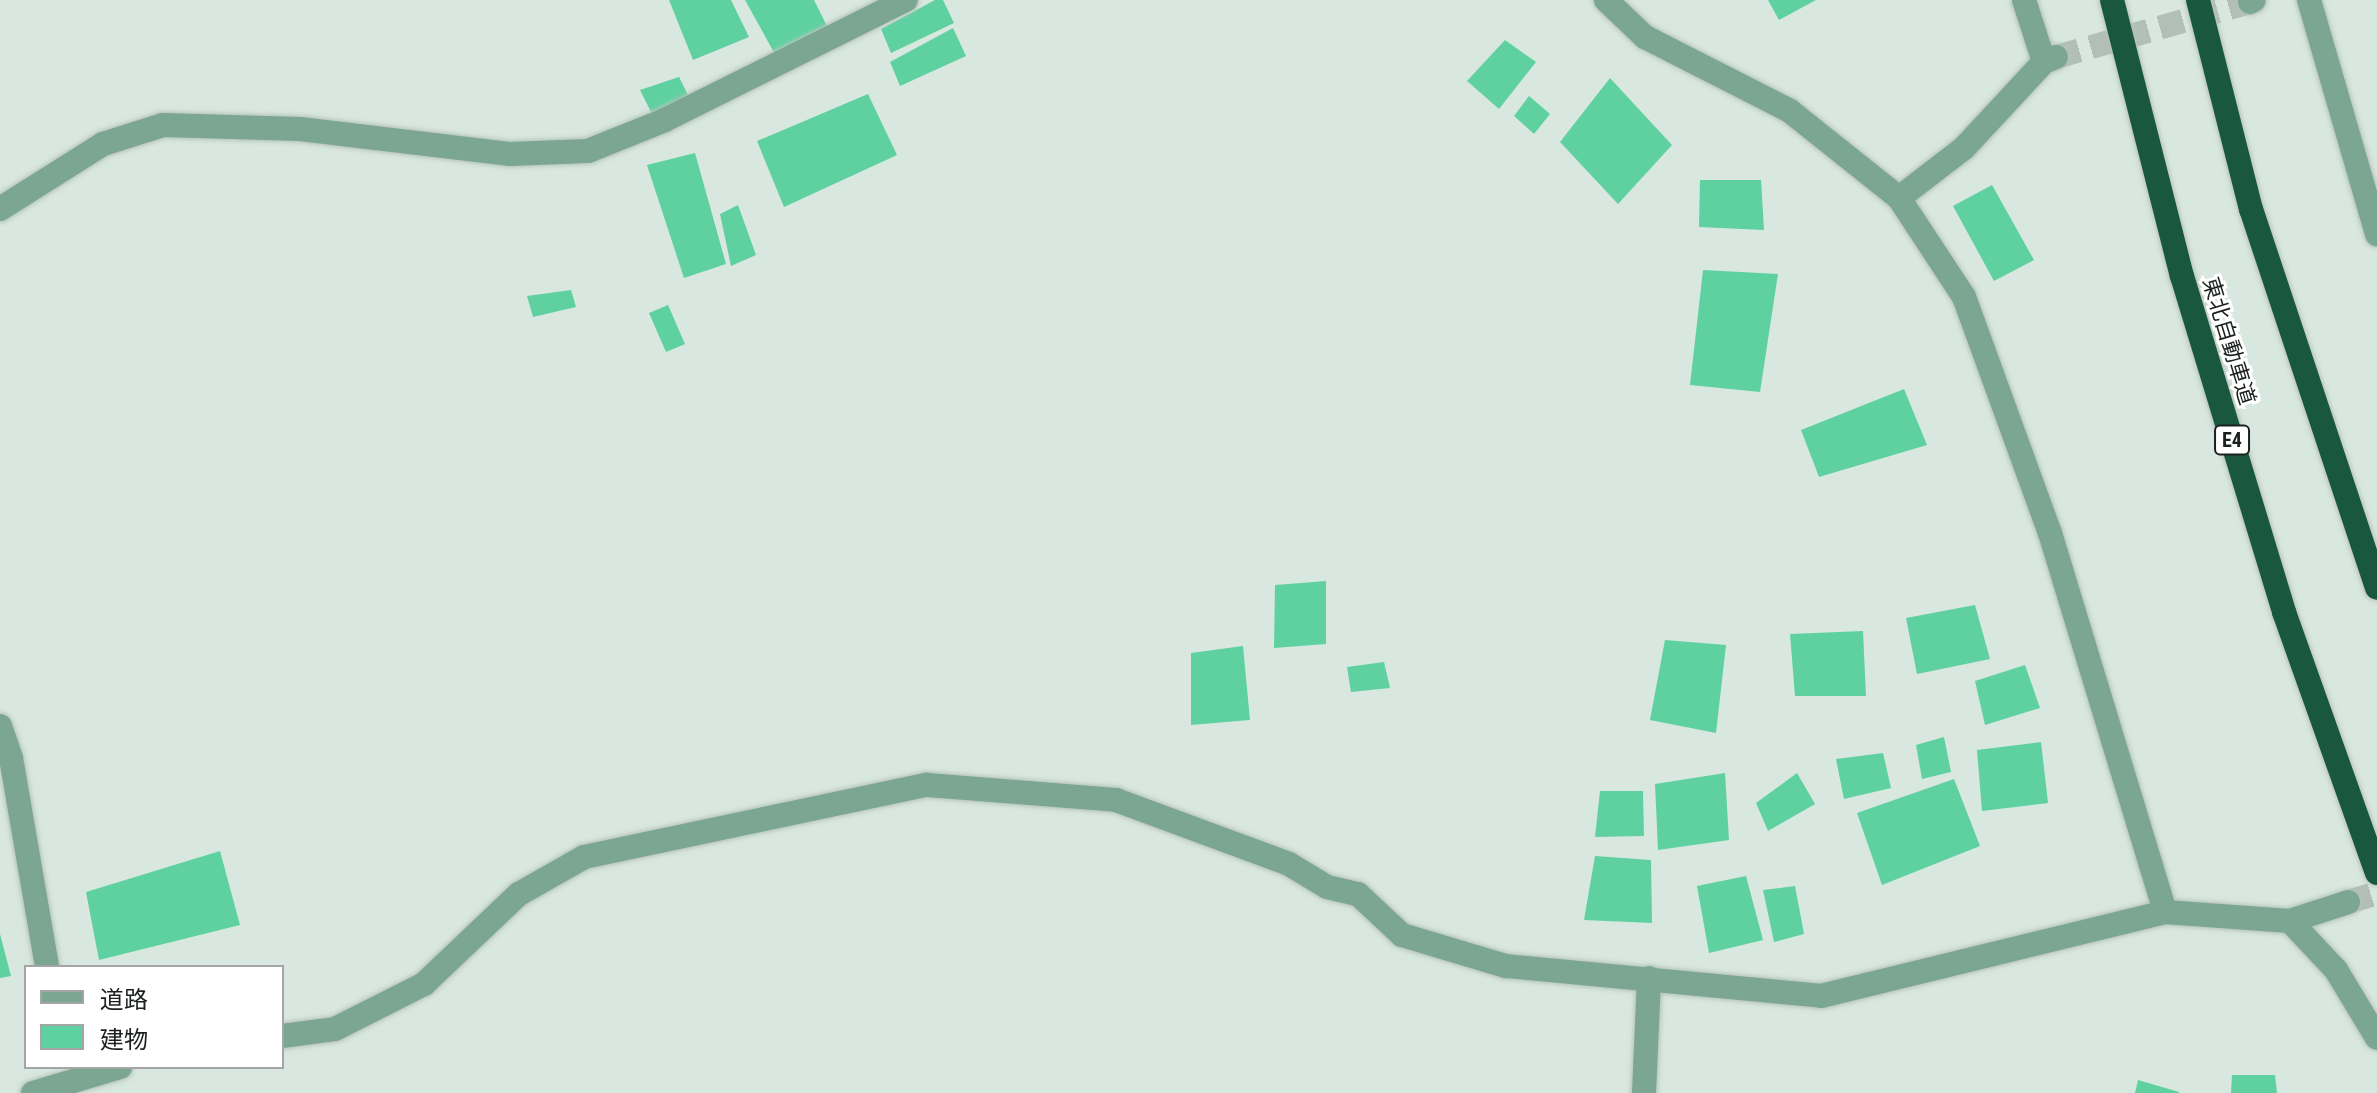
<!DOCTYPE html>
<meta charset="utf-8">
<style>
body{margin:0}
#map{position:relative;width:2377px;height:1093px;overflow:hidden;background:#d8e7df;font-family:"Roboto Condensed","Noto Sans JP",sans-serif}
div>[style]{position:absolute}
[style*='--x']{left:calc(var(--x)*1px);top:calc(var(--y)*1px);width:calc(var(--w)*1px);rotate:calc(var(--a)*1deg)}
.building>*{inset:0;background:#5fd1a1}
.minor-tunnel>*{height:24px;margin-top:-12px;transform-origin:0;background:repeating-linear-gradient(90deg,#b2bfb8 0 24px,transparent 0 36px)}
.roads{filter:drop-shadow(0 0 2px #b6c3bc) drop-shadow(0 0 2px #b6c3bc)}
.minor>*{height:24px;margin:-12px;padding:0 12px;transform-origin:12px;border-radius:12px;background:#7ba691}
.highway>*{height:24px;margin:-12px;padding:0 12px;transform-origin:12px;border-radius:12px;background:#19583f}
span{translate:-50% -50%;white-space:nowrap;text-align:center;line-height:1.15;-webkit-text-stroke:6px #fff;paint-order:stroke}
.shield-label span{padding:2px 6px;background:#fff;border:2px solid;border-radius:6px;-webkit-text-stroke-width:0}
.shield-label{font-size:20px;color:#1c211e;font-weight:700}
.street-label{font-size:22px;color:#1c211e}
.legend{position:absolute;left:24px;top:965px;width:260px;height:104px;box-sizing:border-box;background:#fff;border:2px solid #a4a6a5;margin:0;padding:10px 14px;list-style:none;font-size:24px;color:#1c211e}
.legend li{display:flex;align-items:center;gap:16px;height:40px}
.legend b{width:40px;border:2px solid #a4a6a5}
</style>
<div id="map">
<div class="building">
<div style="clip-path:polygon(669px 0,731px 0,749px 37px,693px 60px)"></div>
<div style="clip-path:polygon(745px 0,814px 0,828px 28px,776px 56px)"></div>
<div style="clip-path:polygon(935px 0,943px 0,954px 23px,891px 53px,881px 29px)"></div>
<div style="clip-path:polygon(1768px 0,1816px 0,1779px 20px)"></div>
<div style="clip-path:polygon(953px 28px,966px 56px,900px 86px,890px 62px)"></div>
<div style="clip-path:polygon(1505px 40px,1536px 62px,1499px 109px,1467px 81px)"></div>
<div style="clip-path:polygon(679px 77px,690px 99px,653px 116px,640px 90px)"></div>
<div style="clip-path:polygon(1610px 78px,1672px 145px,1618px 204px,1560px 142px)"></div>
<div style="clip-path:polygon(868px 94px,897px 155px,784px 207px,757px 141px)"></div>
<div style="clip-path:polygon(1529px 96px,1550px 114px,1534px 134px,1514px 116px)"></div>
<div style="clip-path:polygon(695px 153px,726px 264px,684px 278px,647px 165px)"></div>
<div style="clip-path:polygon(1700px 180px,1761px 180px,1764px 230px,1699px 227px)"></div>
<div style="clip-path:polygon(1992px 185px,2034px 260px,1994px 281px,1953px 206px)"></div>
<div style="clip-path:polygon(738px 205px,756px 255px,731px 266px,720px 214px)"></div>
<div style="clip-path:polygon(1703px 270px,1778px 274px,1760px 392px,1690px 385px)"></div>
<div style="clip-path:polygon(571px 290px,576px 307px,533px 317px,527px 296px)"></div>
<div style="clip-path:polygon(668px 305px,685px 344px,666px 352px,649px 313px)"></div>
<div style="clip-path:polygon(1904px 389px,1927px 445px,1819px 477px,1801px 430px)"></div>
<div style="clip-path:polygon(1326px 581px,1326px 644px,1274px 648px,1275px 585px)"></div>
<div style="clip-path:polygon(1975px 605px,1990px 659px,1917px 674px,1906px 618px)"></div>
<div style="clip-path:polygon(1863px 631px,1866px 696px,1795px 696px,1790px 634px)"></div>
<div style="clip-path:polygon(1665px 640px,1726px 645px,1716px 733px,1650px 720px)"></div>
<div style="clip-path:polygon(1243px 646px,1250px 720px,1191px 725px,1191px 653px)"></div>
<div style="clip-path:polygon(1384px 662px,1390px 688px,1351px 692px,1347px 667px)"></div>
<div style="clip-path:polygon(2025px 665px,2040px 708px,1985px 725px,1975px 681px)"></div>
<div style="clip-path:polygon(1944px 737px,1951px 772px,1922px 779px,1916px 745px)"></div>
<div style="clip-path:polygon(2041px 742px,2048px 803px,1982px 811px,1977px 750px)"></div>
<div style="clip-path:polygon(1883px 753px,1891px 788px,1844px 799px,1836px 759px)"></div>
<div style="clip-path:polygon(1725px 773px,1729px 840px,1658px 850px,1655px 784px)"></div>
<div style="clip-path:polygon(1797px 773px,1815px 804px,1768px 831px,1756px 803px)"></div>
<div style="clip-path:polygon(1954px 779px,1980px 846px,1882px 885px,1857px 813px)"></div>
<div style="clip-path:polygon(1600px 791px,1643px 791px,1644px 836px,1595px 837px)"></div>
<div style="clip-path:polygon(220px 851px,240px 925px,99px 960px,86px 892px)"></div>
<div style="clip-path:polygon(1595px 856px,1651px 860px,1652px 923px,1584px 920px)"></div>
<div style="clip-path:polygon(1746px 876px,1763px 940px,1709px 953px,1697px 886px)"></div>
<div style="clip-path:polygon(1795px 886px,1804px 934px,1774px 942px,1763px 890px)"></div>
<div style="clip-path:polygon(0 934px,11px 976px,0 978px)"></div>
<div style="clip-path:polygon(2232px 1075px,2275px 1075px,2277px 1093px,2231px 1093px)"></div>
<div style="clip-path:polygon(2138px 1080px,2179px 1092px,2179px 1093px,2135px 1093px)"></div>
</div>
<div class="minor-tunnel">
<div style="--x:2056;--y:57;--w:202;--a:-15.8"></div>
<div style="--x:2348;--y:902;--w:30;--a:-17"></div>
</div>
<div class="roads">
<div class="minor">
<div style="--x:1606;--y:0;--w:54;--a:43.5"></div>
<div style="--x:1645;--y:37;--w:163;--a:27"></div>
<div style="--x:1790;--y:111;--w:139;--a:38.6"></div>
<div style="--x:1899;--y:198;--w:118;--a:56.7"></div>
<div style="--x:1964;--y:297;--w:251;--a:70"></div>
<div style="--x:2050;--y:533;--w:396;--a:73.1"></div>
<div style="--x:2024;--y:0;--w:65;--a:72.1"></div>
<div style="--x:2044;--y:62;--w:13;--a:-23"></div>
<div style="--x:2309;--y:0;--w:244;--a:73.8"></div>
<div style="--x:2250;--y:2;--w:4;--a:-27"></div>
<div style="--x:1899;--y:198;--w:82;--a:-37.6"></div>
<div style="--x:1964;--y:148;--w:117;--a:-47.1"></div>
<div style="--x:0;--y:209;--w:122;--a:-32.3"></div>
<div style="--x:103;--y:144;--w:63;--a:-17.6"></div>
<div style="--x:163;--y:125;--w:137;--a:1.7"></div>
<div style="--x:300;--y:129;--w:210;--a:6.8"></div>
<div style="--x:509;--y:154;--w:79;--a:-2.2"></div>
<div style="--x:588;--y:151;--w:83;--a:-21.9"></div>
<div style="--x:665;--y:120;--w:269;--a:-26.5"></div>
<div style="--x:0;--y:726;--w:34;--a:71"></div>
<div style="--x:11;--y:758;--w:212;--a:80.2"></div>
<div style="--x:2290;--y:921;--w:67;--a:46.8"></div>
<div style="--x:2336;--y:970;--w:79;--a:58.9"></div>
<div style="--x:282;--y:1036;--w:53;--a:-7.5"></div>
<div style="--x:335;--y:1029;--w:100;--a:-26.8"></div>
<div style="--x:424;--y:984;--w:131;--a:-43.5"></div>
<div style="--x:519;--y:894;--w:75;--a:-29.6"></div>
<div style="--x:584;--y:857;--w:350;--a:-11.9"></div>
<div style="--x:927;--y:785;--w:190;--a:4.5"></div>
<div style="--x:1116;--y:800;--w:184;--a:20.3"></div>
<div style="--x:1289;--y:864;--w:44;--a:31.2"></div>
<div style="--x:1327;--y:887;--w:32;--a:13"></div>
<div style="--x:1358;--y:894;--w:60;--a:43"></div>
<div style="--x:1402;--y:935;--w:109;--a:16.6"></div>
<div style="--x:1506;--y:966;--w:316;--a:5.4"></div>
<div style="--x:1821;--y:996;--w:354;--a:-13.7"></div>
<div style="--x:2165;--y:912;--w:125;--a:4.1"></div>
<div style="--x:2290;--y:921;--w:61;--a:-18.1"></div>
<div style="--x:33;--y:1093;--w:91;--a:-16.6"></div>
<div style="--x:1644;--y:1093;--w:115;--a:-87.5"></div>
</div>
<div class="highway">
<div style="--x:2112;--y:0;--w:285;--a:75.8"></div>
<div style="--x:2182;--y:276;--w:351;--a:73.1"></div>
<div style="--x:2284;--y:612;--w:277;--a:70.4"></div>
<div style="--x:2198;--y:0;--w:216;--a:75.8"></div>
<div style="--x:2251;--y:209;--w:399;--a:71.6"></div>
</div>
</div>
<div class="shield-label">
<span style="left:2232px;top:440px">E4</span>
</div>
<div class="street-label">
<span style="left:2229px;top:341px;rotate:73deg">東北自動車道</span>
</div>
<ul class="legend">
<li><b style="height:10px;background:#7ba691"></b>道路</li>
<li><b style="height:22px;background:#5fd1a1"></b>建物</li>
</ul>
</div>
